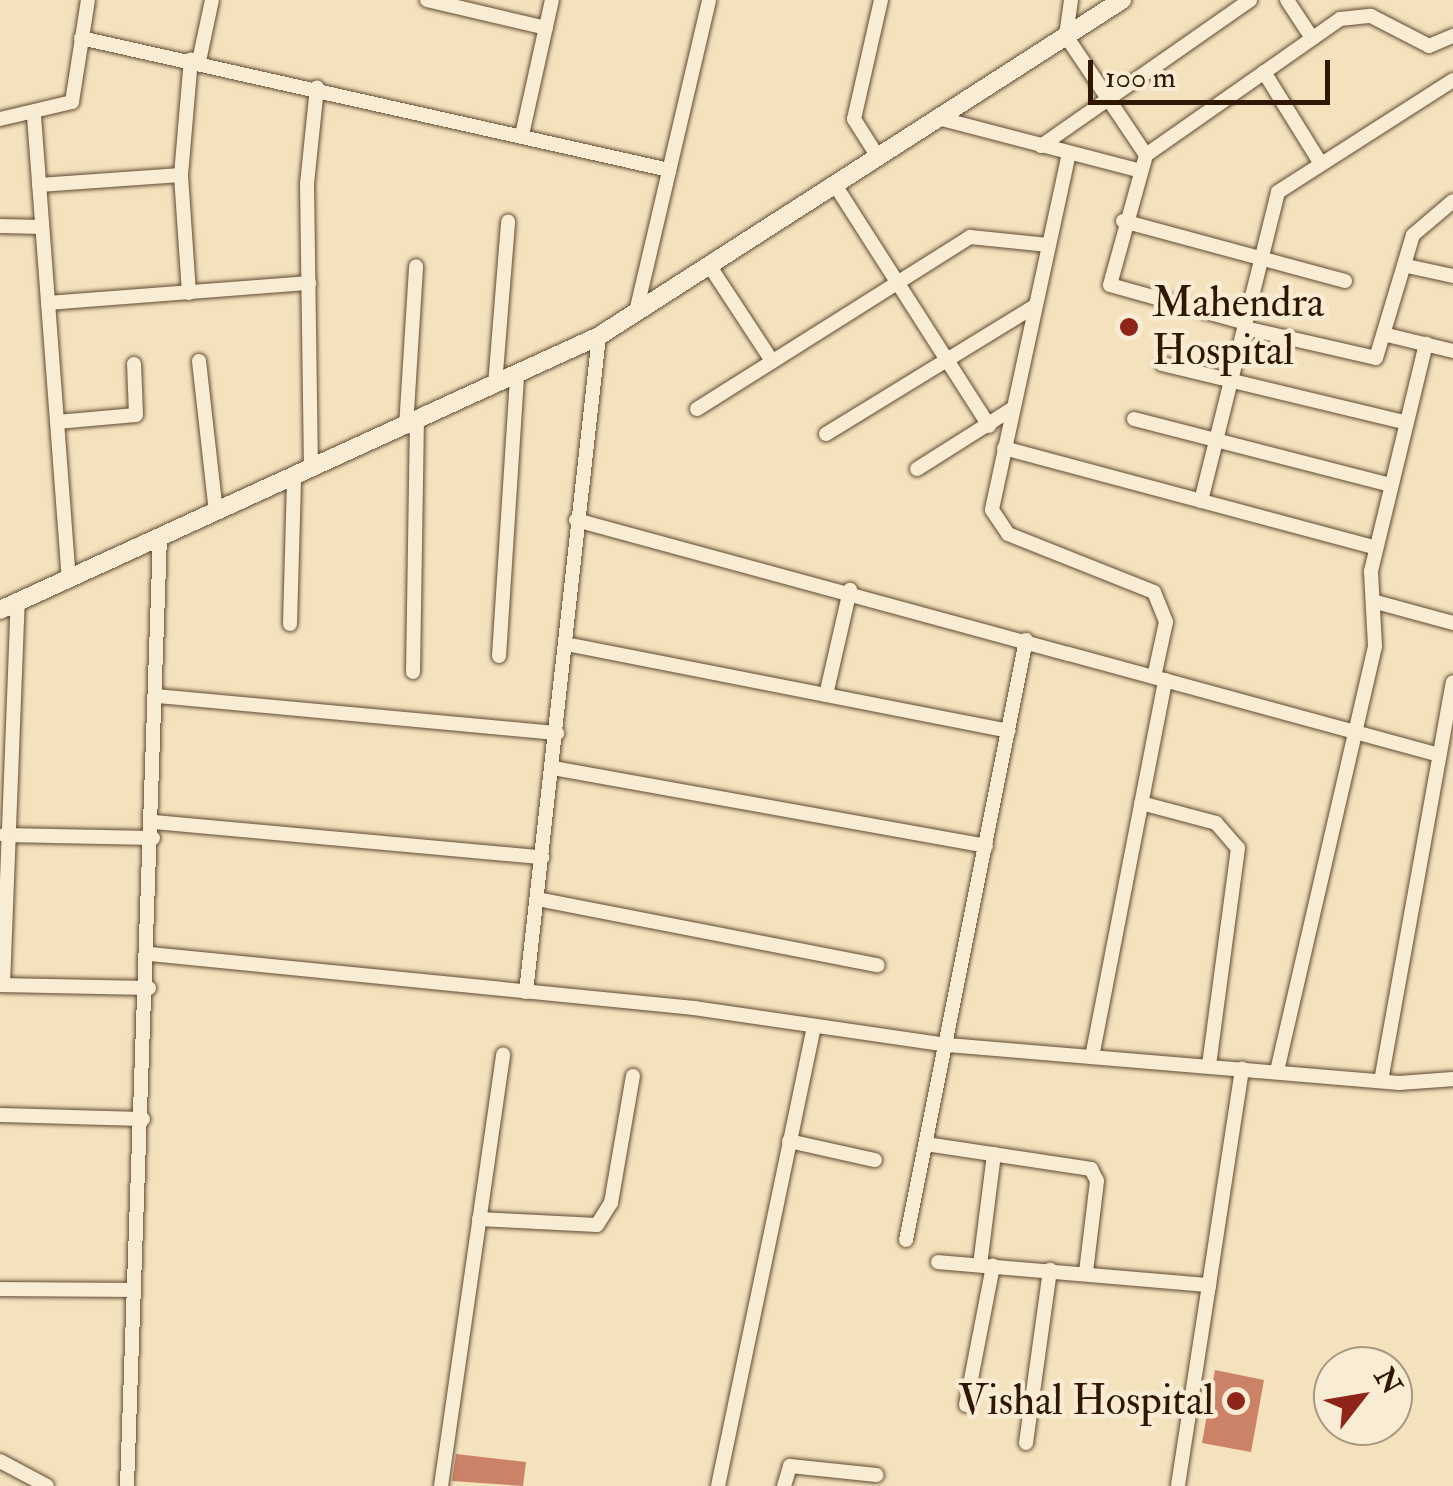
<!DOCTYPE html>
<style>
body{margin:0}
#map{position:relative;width:1453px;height:1486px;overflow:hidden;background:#f4e2bd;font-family:"IM FELL Double Pica",serif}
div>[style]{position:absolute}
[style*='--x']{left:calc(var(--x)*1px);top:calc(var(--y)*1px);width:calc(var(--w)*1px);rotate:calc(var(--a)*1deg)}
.building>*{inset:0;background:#cc8267}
.roads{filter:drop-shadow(0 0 2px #614a32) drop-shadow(0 0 2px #614a32)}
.minor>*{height:14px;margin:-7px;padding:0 7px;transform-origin:7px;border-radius:7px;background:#f8ecd4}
.tertiary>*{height:18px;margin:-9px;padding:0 9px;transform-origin:9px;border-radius:9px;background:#f8ecd4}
.dots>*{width:28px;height:28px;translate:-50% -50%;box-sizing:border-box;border:5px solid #f8ecd4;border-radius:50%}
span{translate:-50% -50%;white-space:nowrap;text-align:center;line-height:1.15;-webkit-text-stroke:9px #f8ecd4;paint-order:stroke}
.poi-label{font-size:42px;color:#301704}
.left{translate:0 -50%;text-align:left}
.right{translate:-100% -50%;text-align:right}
.north{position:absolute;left:1313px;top:1346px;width:100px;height:100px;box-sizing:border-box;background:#f8ecd4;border:2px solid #a89781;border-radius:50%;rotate:59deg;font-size:28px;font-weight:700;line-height:40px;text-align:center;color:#301704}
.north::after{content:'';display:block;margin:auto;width:35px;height:45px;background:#8f2418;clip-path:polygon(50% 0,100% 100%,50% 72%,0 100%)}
.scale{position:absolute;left:1088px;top:60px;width:242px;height:45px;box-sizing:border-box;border:5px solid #301704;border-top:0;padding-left:12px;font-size:30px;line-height:35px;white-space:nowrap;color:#301704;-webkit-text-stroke:8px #f8ecd4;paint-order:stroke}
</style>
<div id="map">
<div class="building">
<div style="clip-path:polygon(1215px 1370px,1264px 1380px,1251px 1452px,1202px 1443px)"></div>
<div style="clip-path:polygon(456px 1454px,526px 1462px,523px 1486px,452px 1481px)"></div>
</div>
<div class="roads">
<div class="minor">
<div style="--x:427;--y:0;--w:122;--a:13.2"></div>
<div style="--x:1071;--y:0;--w:36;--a:98"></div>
<div style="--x:1066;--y:36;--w:143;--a:56.1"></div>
<div style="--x:1287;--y:0;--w:45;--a:56.7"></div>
<div style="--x:81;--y:38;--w:603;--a:12.65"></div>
<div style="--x:199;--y:61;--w:62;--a:-78"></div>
<div style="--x:1264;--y:72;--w:108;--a:58.2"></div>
<div style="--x:34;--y:116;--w:463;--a:85.7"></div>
<div style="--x:938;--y:118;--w:206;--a:14.6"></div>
<div style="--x:0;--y:119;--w:74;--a:-13.3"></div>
<div style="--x:72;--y:102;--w:103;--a:-81.1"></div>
<div style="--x:522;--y:135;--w:138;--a:-77.5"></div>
<div style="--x:1041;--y:146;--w:255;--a:-34.9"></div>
<div style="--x:1069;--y:153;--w:365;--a:102.2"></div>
<div style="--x:992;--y:510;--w:29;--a:56"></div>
<div style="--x:1008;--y:534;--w:157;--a:21.7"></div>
<div style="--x:1154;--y:592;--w:32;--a:68"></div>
<div style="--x:1166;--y:622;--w:56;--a:102.3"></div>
<div style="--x:878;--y:157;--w:45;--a:-122.3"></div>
<div style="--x:854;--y:119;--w:122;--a:-77.2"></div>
<div style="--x:39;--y:185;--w:142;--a:-4"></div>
<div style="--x:835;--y:185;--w:286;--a:57.4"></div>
<div style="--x:1123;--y:221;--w:230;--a:15.1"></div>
<div style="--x:0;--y:226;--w:42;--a:1.4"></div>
<div style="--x:709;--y:265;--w:115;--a:56.7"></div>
<div style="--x:1407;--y:266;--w:47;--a:12.3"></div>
<div style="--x:189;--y:293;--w:118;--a:-93.9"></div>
<div style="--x:181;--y:175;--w:116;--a:-85.1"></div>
<div style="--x:48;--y:303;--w:262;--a:-4.4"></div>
<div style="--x:636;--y:312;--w:320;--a:-76.8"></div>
<div style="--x:1246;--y:323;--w:141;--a:-164.4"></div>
<div style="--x:1110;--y:285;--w:135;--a:-74.5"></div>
<div style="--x:1146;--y:155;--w:237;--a:-35"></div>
<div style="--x:1340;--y:19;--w:31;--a:-6"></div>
<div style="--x:1371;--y:16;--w:65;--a:27.3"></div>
<div style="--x:1429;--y:46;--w:26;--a:-23"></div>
<div style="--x:1245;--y:328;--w:134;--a:12.9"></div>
<div style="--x:1376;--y:358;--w:128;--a:-73.3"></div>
<div style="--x:1413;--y:235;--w:52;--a:-40.4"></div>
<div style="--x:1387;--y:335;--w:68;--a:13.6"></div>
<div style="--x:199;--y:361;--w:153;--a:83.6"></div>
<div style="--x:1162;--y:364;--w:249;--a:13.5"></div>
<div style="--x:495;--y:385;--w:164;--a:-85.4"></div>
<div style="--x:697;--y:409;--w:323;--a:-32.2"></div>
<div style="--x:970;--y:237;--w:79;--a:5.8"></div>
<div style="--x:1134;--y:419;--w:262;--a:14.4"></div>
<div style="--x:57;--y:422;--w:79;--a:-5.1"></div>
<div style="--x:136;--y:415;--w:51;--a:-92.2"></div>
<div style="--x:406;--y:427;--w:161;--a:-86.4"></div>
<div style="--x:826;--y:434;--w:245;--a:-31.5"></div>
<div style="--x:1004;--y:448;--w:385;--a:15"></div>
<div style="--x:917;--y:469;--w:112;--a:-32.3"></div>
<div style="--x:311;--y:470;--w:286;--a:-90.8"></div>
<div style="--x:307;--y:184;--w:97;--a:-84.1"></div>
<div style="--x:1201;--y:501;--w:318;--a:-76"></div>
<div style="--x:1278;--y:192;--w:208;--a:-32.6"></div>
<div style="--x:576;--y:520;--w:891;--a:15.22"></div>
<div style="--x:1376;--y:602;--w:80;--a:15.3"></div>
<div style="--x:290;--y:624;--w:147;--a:-88.4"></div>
<div style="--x:566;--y:644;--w:451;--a:11.1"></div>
<div style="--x:499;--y:656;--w:283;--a:-86.3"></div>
<div style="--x:413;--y:672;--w:250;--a:-89.1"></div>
<div style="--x:826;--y:695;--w:108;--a:-77.1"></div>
<div style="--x:157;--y:696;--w:402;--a:5.3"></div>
<div style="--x:553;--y:768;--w:440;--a:10.2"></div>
<div style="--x:1141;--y:803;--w:78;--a:14.9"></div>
<div style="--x:1216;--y:823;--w:33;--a:49"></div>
<div style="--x:1238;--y:848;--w:219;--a:97.6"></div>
<div style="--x:154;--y:822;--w:390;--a:5.2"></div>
<div style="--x:4;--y:835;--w:149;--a:1.2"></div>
<div style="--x:537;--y:899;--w:347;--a:11"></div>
<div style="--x:150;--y:954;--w:547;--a:5.67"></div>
<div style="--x:694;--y:1008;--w:257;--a:8.3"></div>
<div style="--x:948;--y:1045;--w:453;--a:4.8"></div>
<div style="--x:1399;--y:1083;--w:54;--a:-4.2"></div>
<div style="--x:0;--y:985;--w:149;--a:1.2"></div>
<div style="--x:3;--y:985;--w:383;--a:-87.8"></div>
<div style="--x:526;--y:992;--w:660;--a:-83.65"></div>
<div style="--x:1092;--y:1057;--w:384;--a:-79"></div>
<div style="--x:1277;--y:1071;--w:436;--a:-77"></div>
<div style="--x:1375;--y:646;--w:75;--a:-93.1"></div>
<div style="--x:1371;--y:571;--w:234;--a:-76.4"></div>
<div style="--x:1381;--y:1081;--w:405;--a:-79.8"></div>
<div style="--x:0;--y:1115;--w:143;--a:1.6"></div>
<div style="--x:789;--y:1141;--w:88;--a:12.5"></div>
<div style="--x:926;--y:1144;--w:167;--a:8.6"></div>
<div style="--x:1091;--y:1169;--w:13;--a:63"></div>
<div style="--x:1097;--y:1181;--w:92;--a:96.9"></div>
<div style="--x:479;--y:1219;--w:118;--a:2.9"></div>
<div style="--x:597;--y:1225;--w:26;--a:-58"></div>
<div style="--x:611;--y:1203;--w:129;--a:-80.2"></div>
<div style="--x:906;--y:1240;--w:612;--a:-78.69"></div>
<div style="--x:938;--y:1262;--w:272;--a:4.9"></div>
<div style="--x:1209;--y:1285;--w:203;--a:98.8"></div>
<div style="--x:980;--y:1265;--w:112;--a:-82.8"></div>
<div style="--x:1209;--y:1285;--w:219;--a:-81.3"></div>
<div style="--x:0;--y:1289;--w:134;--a:0.4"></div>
<div style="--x:966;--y:1405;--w:142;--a:-79"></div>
<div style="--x:1026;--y:1443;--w:175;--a:-82.1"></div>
<div style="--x:0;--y:1461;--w:53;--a:28"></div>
<div style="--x:127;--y:1486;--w:950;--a:-88.01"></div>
<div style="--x:441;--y:1486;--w:436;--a:-81.8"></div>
<div style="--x:718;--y:1486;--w:470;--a:-78.2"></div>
<div style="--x:784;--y:1486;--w:21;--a:-73"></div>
<div style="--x:790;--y:1466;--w:87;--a:5.9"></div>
</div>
<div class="tertiary">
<div style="--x:0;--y:610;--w:659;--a:-24.58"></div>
<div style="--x:599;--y:336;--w:622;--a:-32.72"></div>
</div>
</div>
<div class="dots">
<div style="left:1129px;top:327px;background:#8f2418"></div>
<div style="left:1236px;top:1401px;background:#8f2418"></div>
</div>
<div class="poi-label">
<span class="left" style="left:1152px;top:327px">Mahendra<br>Hospital</span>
<span class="right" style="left:1214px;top:1401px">Vishal Hospital</span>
</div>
<div class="north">N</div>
<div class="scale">100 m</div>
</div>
